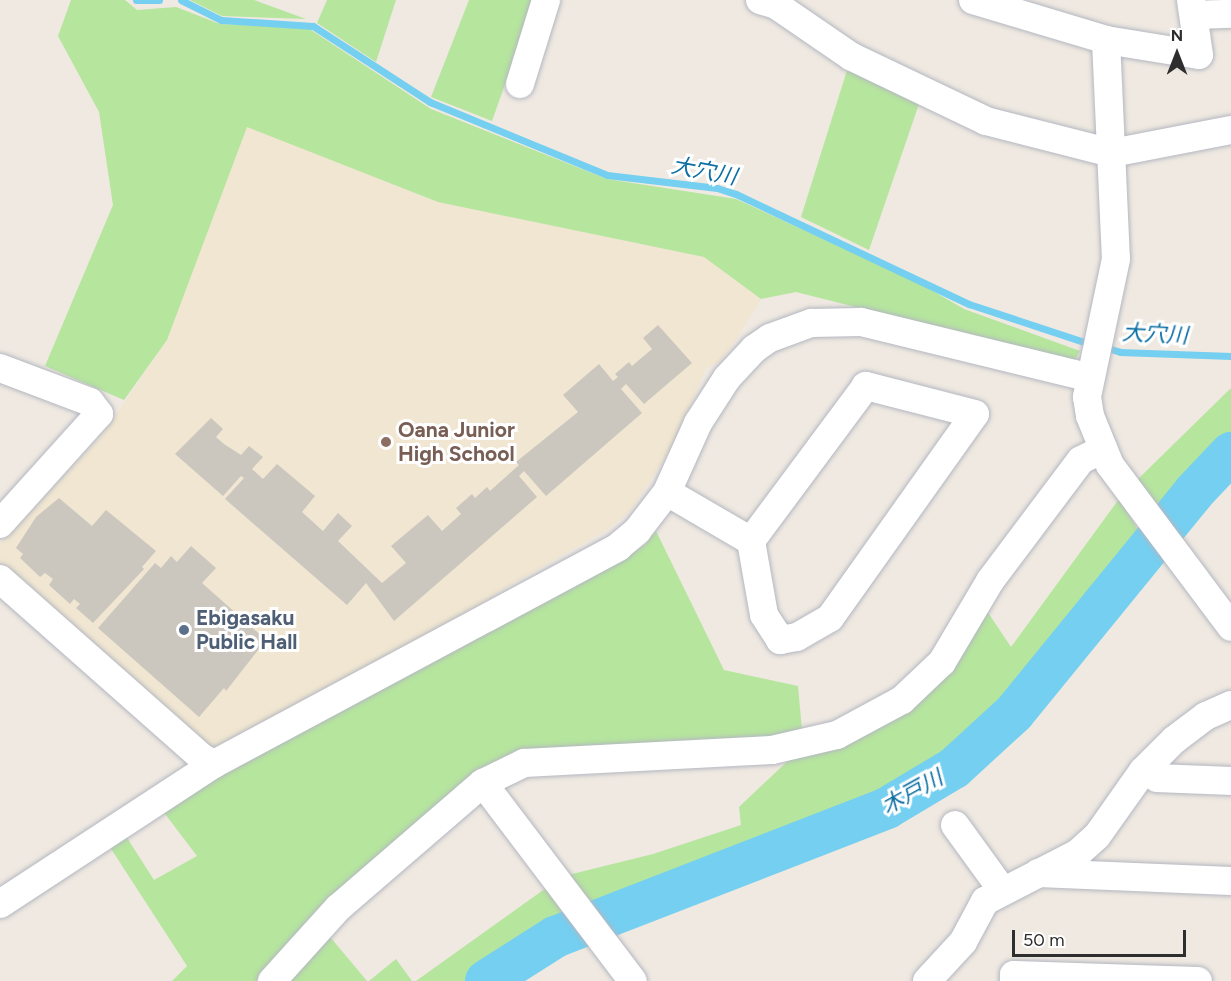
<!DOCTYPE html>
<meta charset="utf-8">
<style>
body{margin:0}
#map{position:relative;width:1231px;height:981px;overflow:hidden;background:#efe9e1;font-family:Figtree,"Noto Sans JP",sans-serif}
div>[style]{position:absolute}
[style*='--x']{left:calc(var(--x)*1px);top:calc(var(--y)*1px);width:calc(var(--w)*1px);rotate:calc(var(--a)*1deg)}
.education>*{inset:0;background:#f0e6d1}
.green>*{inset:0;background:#b6e59e}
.stream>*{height:7px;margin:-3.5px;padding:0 3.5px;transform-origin:3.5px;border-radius:3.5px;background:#75cff0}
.river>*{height:42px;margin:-21px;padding:0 21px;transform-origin:21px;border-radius:21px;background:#75cff0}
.building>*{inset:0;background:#cbc7bf}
.roads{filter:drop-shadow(0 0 2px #b4b7c1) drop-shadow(0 0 2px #b4b7c1)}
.minor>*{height:28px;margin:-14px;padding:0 14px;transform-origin:14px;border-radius:14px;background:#fff}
.dots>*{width:16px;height:16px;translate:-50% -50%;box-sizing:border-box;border:3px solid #fff;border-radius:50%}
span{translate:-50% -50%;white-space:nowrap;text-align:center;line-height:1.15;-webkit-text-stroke:6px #fff;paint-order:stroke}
.education-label{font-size:21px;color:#785e54;font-weight:700}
.left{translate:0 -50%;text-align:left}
.service-label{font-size:21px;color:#4e5e75;font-weight:700}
.water-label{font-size:22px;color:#0d6fa3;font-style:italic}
.north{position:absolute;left:1147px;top:24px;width:60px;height:60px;-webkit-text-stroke:4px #fff;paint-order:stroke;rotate:0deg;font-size:16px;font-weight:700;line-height:24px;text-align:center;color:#2e2e2e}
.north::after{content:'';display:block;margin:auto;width:21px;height:27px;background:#2e2e2e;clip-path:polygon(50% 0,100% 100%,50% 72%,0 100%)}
.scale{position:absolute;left:1012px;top:930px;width:174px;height:27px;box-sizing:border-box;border:3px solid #2e2e2e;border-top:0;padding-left:8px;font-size:18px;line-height:21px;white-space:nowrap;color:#2e2e2e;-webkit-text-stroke:4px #fff;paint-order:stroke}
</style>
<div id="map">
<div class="education">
<div style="clip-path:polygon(247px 126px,438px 202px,704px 257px,761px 299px,736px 340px,720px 361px,706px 368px,674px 444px,631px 510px,605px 531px,498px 592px,466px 619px,219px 754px,0 568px,0 544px,99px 439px,167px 340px)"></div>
</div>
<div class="green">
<div style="clip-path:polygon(71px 0,125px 0,137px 10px,176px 7px,220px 24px,308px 28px,431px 109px,607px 179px,736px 199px,919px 283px,964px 309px,1080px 351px,1074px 362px,796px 292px,761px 299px,704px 257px,438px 202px,247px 127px,167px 340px,124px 400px,45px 366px,113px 205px,99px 112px,58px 36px)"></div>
<div style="clip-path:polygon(190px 0,254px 0,306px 19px,222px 16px)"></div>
<div style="clip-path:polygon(327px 0,396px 0,376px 62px,317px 23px)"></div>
<div style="clip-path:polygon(469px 0,535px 0,492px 121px,431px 97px)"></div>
<div style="clip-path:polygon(849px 64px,920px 101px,869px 250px,801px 217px)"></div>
<div style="clip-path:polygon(1231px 388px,1231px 437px,1162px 510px,1136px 481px)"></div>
<div style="clip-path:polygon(1119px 499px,1142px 536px,1029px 679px,952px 759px,879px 803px,595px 905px,564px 876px,653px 854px,741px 825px,739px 807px,794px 755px,839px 741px,987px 611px,1011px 647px)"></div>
<div style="clip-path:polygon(656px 531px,724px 670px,798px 686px,802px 730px,771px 742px,524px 754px,266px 981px,172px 981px,187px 966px,106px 841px,122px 830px,154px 880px,197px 856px,159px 806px,624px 558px,645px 545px)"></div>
<div style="clip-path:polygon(553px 883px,568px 917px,465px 981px,416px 981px)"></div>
<div style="clip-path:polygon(326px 932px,367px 981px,281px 981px)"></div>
<div style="clip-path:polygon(396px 959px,412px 981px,369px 981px)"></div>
</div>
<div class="stream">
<div style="--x:136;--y:0;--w:23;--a:0"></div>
<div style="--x:181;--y:0;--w:45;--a:26.6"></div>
<div style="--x:221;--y:20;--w:92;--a:3.7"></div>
<div style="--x:313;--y:26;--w:140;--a:33"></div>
<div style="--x:430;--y:102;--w:191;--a:22.4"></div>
<div style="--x:607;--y:175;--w:111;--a:6.7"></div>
<div style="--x:717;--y:188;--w:20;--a:18"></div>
<div style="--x:736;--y:194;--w:258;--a:25.3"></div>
<div style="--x:969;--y:304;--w:131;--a:18.3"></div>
<div style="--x:1104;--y:347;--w:17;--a:17"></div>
<div style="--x:1120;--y:352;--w:111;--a:2.1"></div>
</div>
<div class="river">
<div style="--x:486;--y:981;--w:82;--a:-32.5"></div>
<div style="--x:555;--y:937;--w:356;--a:-21.2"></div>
<div style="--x:887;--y:808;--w:78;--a:-30.8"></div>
<div style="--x:954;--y:768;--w:81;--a:-42.5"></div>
<div style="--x:1014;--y:713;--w:285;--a:-50.8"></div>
<div style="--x:1194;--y:492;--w:54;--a:-46.5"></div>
</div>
<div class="building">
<div style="clip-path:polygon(658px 325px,692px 363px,644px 404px,626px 384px,621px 389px,642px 413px,546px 496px,524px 471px,519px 476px,537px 497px,394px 621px,366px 583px,347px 605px,225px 499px,244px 478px,241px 476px,223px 496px,175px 454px,211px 418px,223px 429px,216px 437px,224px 444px,241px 455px,249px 446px,263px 457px,252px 469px,263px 479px,277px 464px,315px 496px,302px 512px,323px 531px,338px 513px,352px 526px,338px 541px,382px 583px,406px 563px,391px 546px,428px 515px,442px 531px,461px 514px,456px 508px,472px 494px,475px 498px,487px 487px,490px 491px,519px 465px,516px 462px,578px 412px,563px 395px,599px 364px,613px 381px,618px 377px,615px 374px,629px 362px,632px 366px,652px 349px,643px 338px)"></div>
<div style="clip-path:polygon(59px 498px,92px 526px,106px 510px,156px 551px,142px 567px,144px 569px,93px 623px,76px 608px,80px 604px,74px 599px,70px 604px,49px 585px,53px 579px,45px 573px,40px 577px,20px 558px,23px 554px,16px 548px,36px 517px)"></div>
<div style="clip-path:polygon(191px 546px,216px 568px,202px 583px,266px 640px,226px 691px,224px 688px,199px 717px,98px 628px,155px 563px,161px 568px,171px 556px,177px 562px)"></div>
</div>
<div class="roads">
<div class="minor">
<div style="--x:760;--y:0;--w:17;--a:17"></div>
<div style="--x:776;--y:5;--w:92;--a:34.4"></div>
<div style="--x:852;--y:57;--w:148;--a:25.5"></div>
<div style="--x:986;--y:121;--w:130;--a:14.3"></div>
<div style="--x:1112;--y:153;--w:121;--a:-10.9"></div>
<div style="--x:973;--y:0;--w:139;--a:16.7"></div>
<div style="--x:1106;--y:40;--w:94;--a:9.2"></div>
<div style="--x:1199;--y:55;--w:56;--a:-98.3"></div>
<div style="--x:1194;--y:15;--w:37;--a:-2"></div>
<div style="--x:1106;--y:40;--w:219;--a:87.4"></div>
<div style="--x:1116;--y:259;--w:141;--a:101.9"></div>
<div style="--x:1087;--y:397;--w:19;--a:81"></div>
<div style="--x:1090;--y:416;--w:53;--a:67.8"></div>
<div style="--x:1110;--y:465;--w:202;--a:53.2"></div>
<div style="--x:520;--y:84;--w:88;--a:-72.8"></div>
<div style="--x:0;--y:368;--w:96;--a:20.7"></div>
<div style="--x:90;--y:402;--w:15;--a:53"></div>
<div style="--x:99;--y:414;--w:148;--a:132"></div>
<div style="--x:667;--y:492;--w:97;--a:30.3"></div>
<div style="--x:751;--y:541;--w:75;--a:80"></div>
<div style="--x:764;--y:615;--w:30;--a:57"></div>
<div style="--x:780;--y:640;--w:17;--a:-10"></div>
<div style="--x:797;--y:637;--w:38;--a:-30"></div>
<div style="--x:830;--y:618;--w:250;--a:-54.6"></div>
<div style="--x:975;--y:414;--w:113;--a:-165.6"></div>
<div style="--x:866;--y:386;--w:193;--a:126.6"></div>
<div style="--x:0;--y:579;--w:268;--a:41.5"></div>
<div style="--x:201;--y:757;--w:15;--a:28"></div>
<div style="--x:214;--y:764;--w:459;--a:-28.2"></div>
<div style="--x:618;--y:547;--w:25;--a:-40"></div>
<div style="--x:637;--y:531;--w:49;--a:-52.4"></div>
<div style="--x:667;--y:492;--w:76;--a:-65.8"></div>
<div style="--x:698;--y:423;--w:54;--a:-57.2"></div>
<div style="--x:727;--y:378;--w:40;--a:-47"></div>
<div style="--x:754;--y:349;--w:19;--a:-35"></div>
<div style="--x:770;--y:338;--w:44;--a:-20.1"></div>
<div style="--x:811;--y:323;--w:50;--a:-1.1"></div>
<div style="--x:861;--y:322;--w:236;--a:13.7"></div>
<div style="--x:1157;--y:778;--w:74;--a:2.3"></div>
<div style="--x:483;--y:783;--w:248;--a:52.9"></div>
<div style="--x:955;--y:825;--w:80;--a:54.1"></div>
<div style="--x:1038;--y:873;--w:193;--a:2.4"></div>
<div style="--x:0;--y:904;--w:256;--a:-33.2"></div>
<div style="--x:272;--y:981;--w:98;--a:-47.9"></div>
<div style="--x:338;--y:908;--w:191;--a:-40.8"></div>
<div style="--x:483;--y:783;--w:46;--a:-26"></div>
<div style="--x:524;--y:763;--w:248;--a:-3"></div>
<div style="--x:772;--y:750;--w:67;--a:-13"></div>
<div style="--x:837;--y:735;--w:74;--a:-28.3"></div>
<div style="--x:902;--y:700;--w:55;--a:-43.5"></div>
<div style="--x:942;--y:662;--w:94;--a:-59.3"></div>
<div style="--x:990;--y:581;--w:151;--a:-53.1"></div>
<div style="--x:1081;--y:460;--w:25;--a:-26"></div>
<div style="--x:927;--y:981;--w:53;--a:-47.3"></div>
<div style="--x:963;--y:942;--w:47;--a:-61.8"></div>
<div style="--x:985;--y:901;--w:105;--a:-27.3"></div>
<div style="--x:1078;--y:853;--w:25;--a:-42"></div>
<div style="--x:1097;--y:836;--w:80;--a:-54.7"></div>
<div style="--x:1143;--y:771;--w:44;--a:-45"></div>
<div style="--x:1174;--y:740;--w:40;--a:-37"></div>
<div style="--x:1206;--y:716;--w:27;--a:-24"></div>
<div style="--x:1014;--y:981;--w:6;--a:-90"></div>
<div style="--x:1014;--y:975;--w:184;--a:1.9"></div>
</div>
</div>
<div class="dots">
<div style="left:386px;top:442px;background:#8d6e63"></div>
<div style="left:184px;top:630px;background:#5c6f8a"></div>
</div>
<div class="education-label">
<span class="left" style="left:398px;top:442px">Oana Junior<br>High School</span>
</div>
<div class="service-label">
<span class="left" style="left:196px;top:630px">Ebigasaku<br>Public Hall</span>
</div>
<div class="water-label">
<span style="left:704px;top:171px;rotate:11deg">大穴川</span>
<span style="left:1155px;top:334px;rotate:3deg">大穴川</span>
<span style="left:912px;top:792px;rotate:-29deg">木戸川</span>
</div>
<div class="north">N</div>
<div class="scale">50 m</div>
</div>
